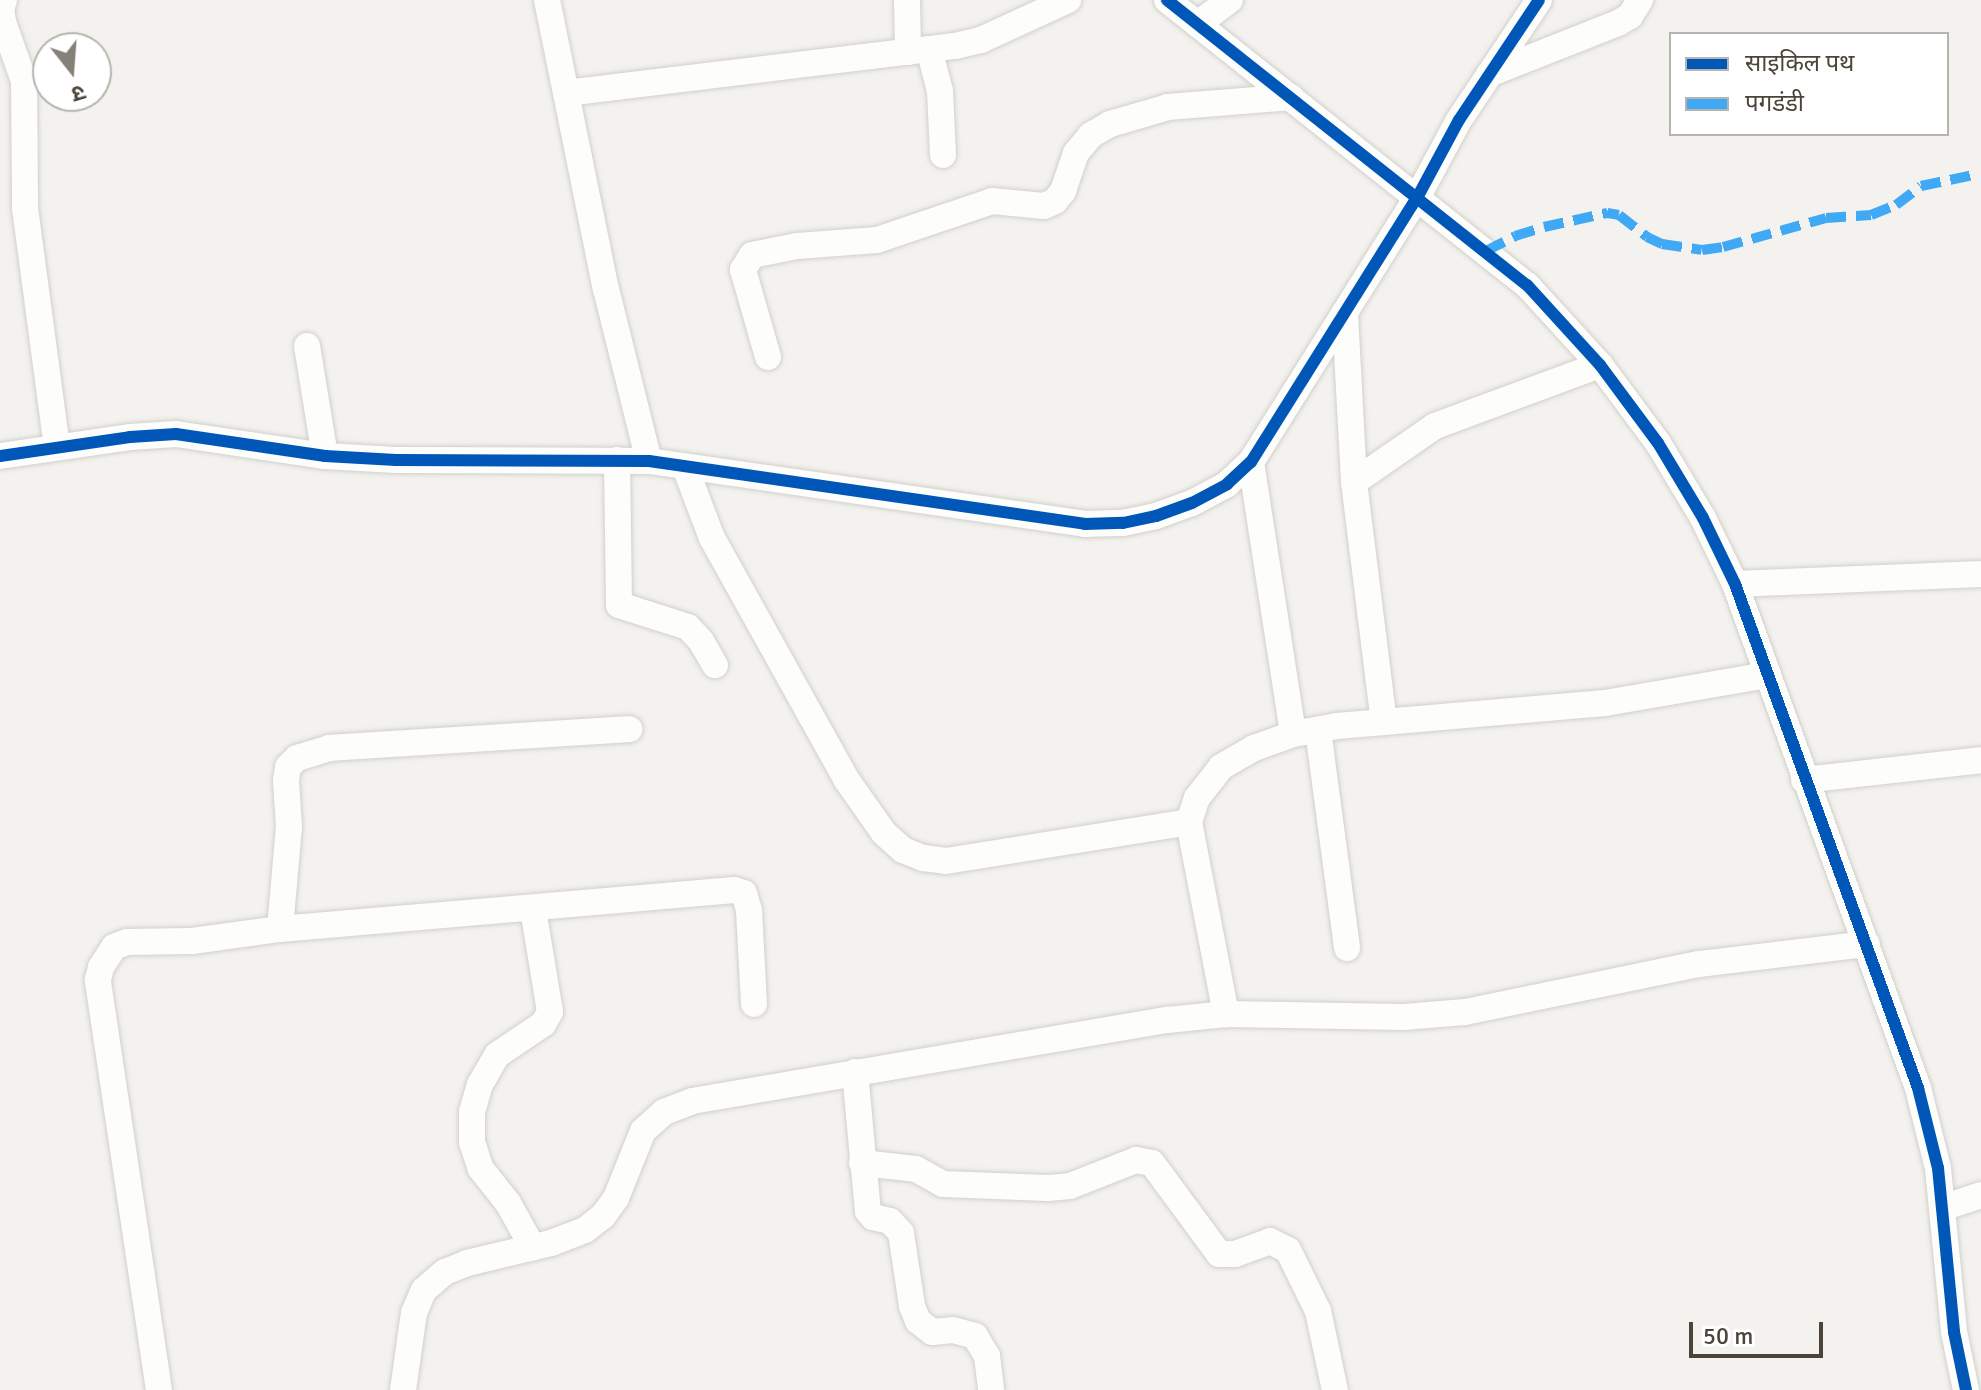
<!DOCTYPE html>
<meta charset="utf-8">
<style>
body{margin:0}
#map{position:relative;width:1981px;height:1390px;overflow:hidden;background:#f4f2ee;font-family:Signika,"Noto Sans Devanagari",sans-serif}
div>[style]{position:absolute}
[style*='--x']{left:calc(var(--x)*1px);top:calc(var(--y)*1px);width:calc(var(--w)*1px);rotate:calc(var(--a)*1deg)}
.roads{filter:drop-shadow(0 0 2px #d2d0cb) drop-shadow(0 0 2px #d2d0cb)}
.minor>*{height:26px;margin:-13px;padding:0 13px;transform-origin:13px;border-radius:13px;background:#fdfdfc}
.quiet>*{height:10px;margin-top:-5px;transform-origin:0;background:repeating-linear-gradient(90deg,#3fa9f5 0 20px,transparent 0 30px)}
.cycleway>*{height:12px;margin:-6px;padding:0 6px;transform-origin:6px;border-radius:6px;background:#0057b8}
span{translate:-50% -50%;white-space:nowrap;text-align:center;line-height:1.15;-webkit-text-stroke:7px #fff;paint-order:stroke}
.legend{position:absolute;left:1669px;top:32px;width:280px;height:104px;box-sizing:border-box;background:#fff;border:2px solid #b7b4b0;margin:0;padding:10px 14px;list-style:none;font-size:24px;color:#4b4439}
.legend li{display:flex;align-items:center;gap:16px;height:40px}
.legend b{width:40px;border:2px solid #b7b4b0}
.north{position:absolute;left:32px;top:32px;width:80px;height:80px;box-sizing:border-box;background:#fff;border:2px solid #b7b4b0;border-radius:50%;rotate:163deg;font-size:22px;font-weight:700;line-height:32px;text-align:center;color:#4b4439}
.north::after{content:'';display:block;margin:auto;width:28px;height:36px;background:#868178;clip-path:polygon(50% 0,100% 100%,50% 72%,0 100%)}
.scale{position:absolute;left:1689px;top:1322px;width:134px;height:36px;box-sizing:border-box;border:4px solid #4b4439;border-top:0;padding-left:10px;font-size:24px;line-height:28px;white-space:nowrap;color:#4b4439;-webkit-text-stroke:6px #fff;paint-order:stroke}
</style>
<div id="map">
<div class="roads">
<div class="minor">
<div style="--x:4;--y:0;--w:9;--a:108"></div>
<div style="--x:1;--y:9;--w:13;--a:81"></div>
<div style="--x:3;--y:22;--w:63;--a:70.4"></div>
<div style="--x:24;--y:81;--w:127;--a:89.5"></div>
<div style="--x:25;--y:208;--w:241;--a:82.4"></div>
<div style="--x:547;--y:0;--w:295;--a:78.5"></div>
<div style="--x:606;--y:289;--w:177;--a:76"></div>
<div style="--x:907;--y:0;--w:52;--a:88.9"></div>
<div style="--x:1167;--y:0;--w:459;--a:38.4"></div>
<div style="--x:1527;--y:285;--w:108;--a:47.6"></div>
<div style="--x:1600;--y:365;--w:97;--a:53.4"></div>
<div style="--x:1658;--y:443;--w:87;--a:59"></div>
<div style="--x:1703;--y:518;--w:73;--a:64.1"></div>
<div style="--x:1735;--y:584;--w:536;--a:70.04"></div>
<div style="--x:1918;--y:1088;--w:82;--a:76"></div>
<div style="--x:1938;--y:1168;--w:165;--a:84.4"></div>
<div style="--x:1954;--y:1332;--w:59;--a:78.3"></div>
<div style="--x:1198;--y:24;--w:40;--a:-37"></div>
<div style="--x:929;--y:49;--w:43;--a:75.3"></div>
<div style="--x:940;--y:91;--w:64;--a:87.3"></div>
<div style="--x:1489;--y:74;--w:139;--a:-21.6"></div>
<div style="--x:1618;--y:23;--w:14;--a:-30"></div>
<div style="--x:1630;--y:16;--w:19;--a:-58"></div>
<div style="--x:566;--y:93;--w:392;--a:-6.9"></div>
<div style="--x:955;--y:46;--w:27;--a:-13"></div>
<div style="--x:981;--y:40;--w:96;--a:-24.7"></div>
<div style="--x:1345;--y:315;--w:167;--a:86.9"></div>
<div style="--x:1354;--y:482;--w:242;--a:82.9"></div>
<div style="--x:307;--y:346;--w:111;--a:80.7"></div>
<div style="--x:768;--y:357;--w:91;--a:-106"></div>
<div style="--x:743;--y:270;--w:17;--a:-59"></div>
<div style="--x:752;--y:255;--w:46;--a:-11.3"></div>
<div style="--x:797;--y:246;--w:80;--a:-4.3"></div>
<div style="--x:877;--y:240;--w:121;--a:-18.7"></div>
<div style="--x:992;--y:201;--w:52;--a:5.5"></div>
<div style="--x:1044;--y:206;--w:12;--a:-24"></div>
<div style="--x:1055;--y:201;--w:13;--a:-51"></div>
<div style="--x:1063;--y:191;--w:40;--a:-71.1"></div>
<div style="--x:1076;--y:153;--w:23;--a:-50"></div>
<div style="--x:1091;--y:135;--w:22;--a:-30"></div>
<div style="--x:1110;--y:124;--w:60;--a:-16.3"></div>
<div style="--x:1168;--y:107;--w:123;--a:-4.6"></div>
<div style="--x:0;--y:456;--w:131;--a:-8.3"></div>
<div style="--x:130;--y:437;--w:46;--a:-3.7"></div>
<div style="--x:176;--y:434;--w:151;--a:8.4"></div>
<div style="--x:325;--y:456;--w:71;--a:3.2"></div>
<div style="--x:396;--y:460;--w:253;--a:0.2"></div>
<div style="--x:649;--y:461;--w:441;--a:8.2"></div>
<div style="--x:1085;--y:524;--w:38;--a:-2"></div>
<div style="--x:1123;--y:523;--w:34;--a:-12"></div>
<div style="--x:1156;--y:516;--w:38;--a:-20"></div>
<div style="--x:1192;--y:503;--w:40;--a:-28"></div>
<div style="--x:1227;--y:484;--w:33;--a:-43"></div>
<div style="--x:1251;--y:462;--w:314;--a:-57.9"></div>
<div style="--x:1418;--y:196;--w:86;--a:-61.7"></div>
<div style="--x:1459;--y:120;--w:144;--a:-56.3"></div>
<div style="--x:617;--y:460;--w:145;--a:89.2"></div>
<div style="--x:619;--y:605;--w:72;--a:17.7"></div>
<div style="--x:688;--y:627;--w:19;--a:47"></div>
<div style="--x:701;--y:641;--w:28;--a:60"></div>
<div style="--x:1251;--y:462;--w:275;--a:81.2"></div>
<div style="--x:685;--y:467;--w:76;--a:69.2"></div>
<div style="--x:712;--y:538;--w:276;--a:60.9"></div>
<div style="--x:846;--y:779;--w:66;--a:54.9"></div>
<div style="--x:884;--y:833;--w:25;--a:42"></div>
<div style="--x:903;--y:850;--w:22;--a:22"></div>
<div style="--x:923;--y:858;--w:23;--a:7"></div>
<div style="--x:946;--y:861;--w:246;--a:-9.1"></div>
<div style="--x:1189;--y:822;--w:196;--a:79.1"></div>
<div style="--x:1354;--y:482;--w:98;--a:-34.7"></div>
<div style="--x:1435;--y:426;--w:176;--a:-20.3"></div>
<div style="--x:1735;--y:584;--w:246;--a:-2.3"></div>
<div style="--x:1318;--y:730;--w:220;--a:82.4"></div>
<div style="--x:1804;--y:780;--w:178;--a:-6.4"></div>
<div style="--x:1189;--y:822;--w:25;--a:-72"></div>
<div style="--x:1197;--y:798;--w:39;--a:-52"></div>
<div style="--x:1221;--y:767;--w:38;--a:-30"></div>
<div style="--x:1254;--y:748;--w:41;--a:-19.7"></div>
<div style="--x:1293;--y:734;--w:45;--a:-10.3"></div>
<div style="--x:1337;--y:726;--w:269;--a:-4.9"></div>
<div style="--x:1605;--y:703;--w:164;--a:-9.8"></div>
<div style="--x:533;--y:909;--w:104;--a:80.6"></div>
<div style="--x:550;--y:1012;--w:14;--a:120"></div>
<div style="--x:543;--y:1024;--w:55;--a:146"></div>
<div style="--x:497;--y:1055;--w:34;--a:120"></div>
<div style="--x:480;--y:1084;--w:29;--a:106"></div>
<div style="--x:472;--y:1112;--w:30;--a:90"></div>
<div style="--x:472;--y:1142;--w:28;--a:72"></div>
<div style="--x:481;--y:1169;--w:43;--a:51.5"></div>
<div style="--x:508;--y:1203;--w:51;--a:60.9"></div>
<div style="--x:280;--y:929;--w:102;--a:-85"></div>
<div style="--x:289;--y:827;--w:47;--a:-93.7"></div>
<div style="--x:286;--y:780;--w:13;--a:-81"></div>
<div style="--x:288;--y:767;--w:13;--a:-45"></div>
<div style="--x:297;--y:758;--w:34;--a:-17"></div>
<div style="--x:329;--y:748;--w:301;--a:-3.6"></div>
<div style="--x:855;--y:1072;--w:140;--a:84.7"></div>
<div style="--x:868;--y:1211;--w:8;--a:50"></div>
<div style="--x:873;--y:1217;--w:17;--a:13"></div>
<div style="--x:890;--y:1221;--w:16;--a:47"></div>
<div style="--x:901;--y:1233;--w:74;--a:81.4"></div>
<div style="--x:912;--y:1306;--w:16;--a:68"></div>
<div style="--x:918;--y:1321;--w:18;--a:38"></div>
<div style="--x:932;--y:1332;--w:21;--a:-5"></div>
<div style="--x:953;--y:1330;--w:23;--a:15"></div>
<div style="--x:975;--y:1336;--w:23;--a:59"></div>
<div style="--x:987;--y:1356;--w:34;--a:83"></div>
<div style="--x:862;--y:1163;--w:54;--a:6.3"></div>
<div style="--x:916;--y:1169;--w:31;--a:29"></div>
<div style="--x:943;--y:1184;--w:105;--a:2.2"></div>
<div style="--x:1048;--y:1188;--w:22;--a:-5"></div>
<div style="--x:1070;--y:1186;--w:71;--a:-21.5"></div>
<div style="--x:1136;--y:1160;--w:16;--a:11"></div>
<div style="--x:1152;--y:1163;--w:113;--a:53.6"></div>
<div style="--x:1219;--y:1254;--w:16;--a:0"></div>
<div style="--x:1235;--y:1254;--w:37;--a:-20"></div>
<div style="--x:1270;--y:1241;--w:20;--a:27"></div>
<div style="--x:1288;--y:1250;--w:68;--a:63.8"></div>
<div style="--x:1318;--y:1311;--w:81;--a:77.9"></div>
<div style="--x:1942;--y:1208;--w:41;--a:-18.4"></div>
<div style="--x:159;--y:1390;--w:415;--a:-98.5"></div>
<div style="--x:98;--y:980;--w:13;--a:-77"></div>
<div style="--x:101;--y:967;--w:24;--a:-57"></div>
<div style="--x:114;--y:947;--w:14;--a:-21"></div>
<div style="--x:127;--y:942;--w:65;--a:-0.9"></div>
<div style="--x:192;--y:941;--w:89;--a:-7.8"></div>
<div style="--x:280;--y:929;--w:456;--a:-4.9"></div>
<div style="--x:734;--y:890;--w:10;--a:17"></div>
<div style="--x:744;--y:893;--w:19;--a:74"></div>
<div style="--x:749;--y:911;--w:93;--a:86.9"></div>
<div style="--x:403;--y:1390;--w:78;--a:-81.9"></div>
<div style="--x:414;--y:1313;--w:25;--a:-67"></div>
<div style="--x:424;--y:1290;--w:28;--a:-41"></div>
<div style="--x:445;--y:1272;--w:24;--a:-22"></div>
<div style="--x:467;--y:1263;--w:86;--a:-13.4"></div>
<div style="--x:551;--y:1243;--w:36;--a:-21"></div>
<div style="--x:585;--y:1230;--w:23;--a:-38"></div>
<div style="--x:603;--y:1216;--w:22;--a:-54"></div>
<div style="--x:616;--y:1198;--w:72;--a:-68.1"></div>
<div style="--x:643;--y:1131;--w:28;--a:-42"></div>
<div style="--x:664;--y:1112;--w:30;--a:-21"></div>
<div style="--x:692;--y:1101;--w:483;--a:-9.7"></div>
<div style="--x:1168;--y:1020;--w:58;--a:-5.9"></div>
<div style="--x:1226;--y:1014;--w:178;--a:1"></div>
<div style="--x:1404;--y:1017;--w:61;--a:-4.7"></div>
<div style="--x:1465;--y:1012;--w:239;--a:-11.6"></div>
<div style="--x:1699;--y:964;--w:169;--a:-6.8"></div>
</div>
</div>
<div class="quiet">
<div style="--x:1486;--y:251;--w:33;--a:-27"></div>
<div style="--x:1515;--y:236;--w:30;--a:-17"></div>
<div style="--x:1544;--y:227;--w:65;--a:-12.5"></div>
<div style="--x:1607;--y:213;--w:12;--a:9"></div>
<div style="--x:1619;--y:215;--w:36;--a:38"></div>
<div style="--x:1647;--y:237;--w:17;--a:25"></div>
<div style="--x:1662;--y:244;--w:40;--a:8.5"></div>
<div style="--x:1702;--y:250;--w:21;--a:-8"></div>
<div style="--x:1723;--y:247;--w:107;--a:-15.7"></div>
<div style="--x:1826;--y:218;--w:45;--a:-3.8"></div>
<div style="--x:1871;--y:215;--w:27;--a:-22"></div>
<div style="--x:1896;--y:205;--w:31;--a:-37"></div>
<div style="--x:1921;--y:186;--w:53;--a:-11.9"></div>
</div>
<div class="cycleway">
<div style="--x:1167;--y:0;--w:459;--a:38.4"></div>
<div style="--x:1527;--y:285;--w:108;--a:47.6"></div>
<div style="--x:1600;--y:365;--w:97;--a:53.4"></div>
<div style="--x:1658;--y:443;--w:87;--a:59"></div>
<div style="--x:1703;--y:518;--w:73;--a:64.1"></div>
<div style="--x:1735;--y:584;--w:536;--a:70.04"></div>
<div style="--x:1918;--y:1088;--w:82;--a:76"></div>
<div style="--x:1938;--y:1168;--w:165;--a:84.4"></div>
<div style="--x:1954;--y:1332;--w:59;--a:78.3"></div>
<div style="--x:0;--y:456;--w:131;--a:-8.3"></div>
<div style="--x:130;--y:437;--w:46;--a:-3.7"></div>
<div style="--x:176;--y:434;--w:151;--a:8.4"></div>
<div style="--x:325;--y:456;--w:71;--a:3.2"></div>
<div style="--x:396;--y:460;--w:253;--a:0.2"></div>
<div style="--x:649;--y:461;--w:441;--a:8.2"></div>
<div style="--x:1085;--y:524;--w:38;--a:-2"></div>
<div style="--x:1123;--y:523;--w:34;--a:-12"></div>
<div style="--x:1156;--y:516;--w:38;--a:-20"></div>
<div style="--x:1192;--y:503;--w:40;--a:-28"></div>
<div style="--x:1227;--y:484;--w:33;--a:-43"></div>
<div style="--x:1251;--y:462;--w:314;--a:-57.9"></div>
<div style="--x:1418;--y:196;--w:86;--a:-61.7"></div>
<div style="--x:1459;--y:120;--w:144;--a:-56.3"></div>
</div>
<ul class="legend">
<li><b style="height:10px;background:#0057b8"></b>साइकिल पथ</li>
<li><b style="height:10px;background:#3fa9f5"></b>पगडंडी</li>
</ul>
<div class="north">उ</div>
<div class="scale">50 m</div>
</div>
